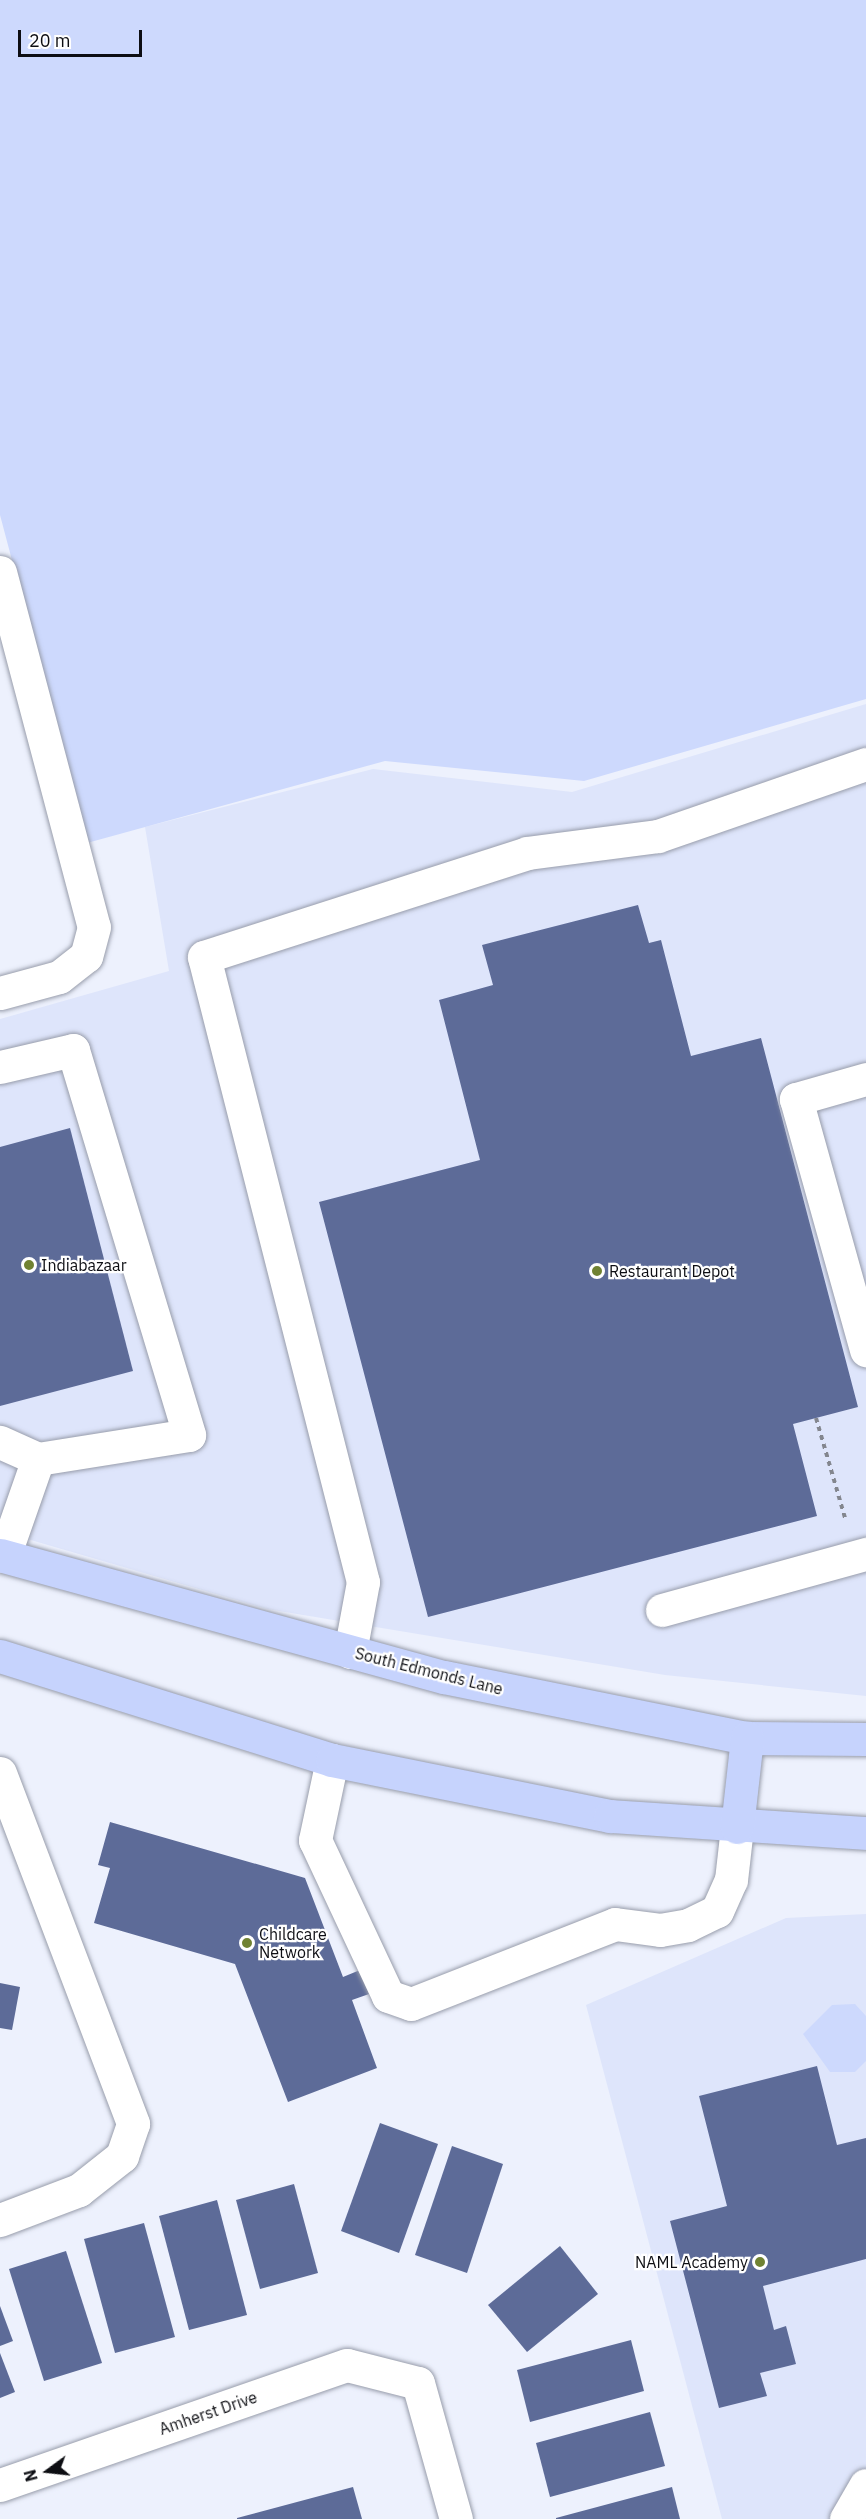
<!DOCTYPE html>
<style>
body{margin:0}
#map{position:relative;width:866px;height:2519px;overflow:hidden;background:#edf1fd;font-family:"IBM Plex Sans",sans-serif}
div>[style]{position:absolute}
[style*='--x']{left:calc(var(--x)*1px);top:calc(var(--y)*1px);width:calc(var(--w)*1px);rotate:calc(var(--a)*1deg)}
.built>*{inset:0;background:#dee5fb}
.green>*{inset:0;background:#cdd9fd}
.building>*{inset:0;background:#5d6b98}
.path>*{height:4px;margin-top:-2px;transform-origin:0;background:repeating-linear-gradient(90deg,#83868e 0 4.5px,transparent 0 9px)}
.roads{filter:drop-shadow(0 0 2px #989dab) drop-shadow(0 0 2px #989dab)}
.minor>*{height:33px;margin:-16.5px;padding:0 16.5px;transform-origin:16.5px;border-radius:16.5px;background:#fff}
.major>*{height:33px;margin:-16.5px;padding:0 16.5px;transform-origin:16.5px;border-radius:16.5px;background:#c6d3fd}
.dots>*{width:16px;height:16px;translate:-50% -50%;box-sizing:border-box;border:3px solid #fff;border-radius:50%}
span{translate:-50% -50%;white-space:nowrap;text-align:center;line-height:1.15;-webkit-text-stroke:4.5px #fff;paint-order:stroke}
.poi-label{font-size:16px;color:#0d0e13}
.left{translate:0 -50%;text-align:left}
.right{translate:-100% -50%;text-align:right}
.street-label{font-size:16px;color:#0d0e13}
.north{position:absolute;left:18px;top:2441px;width:60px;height:60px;-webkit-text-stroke:4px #fff;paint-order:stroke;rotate:255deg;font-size:16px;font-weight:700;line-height:24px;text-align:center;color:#0d0e13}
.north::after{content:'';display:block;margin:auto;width:21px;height:27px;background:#0d0e13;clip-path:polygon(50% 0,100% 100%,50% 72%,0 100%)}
.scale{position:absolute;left:18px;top:30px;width:124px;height:27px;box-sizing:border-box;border:3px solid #0d0e13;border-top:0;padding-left:8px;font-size:18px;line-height:21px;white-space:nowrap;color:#0d0e13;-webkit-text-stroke:4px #fff;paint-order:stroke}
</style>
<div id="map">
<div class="built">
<div style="clip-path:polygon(866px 704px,866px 1696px,665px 1675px,267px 1609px,0 1531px,0 1019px,169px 971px,145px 827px,373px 769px,572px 792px)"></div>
<div style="clip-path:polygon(866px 1914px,866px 2519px,722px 2519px,586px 2005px,786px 1918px)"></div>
</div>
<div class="green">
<div style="clip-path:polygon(0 0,866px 0,866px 699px,584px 781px,385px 761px,87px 843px,0 515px)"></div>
<div style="clip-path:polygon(855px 2004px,866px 2016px,866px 2061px,855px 2072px,830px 2072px,803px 2034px,832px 2005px)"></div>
</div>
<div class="building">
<div style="clip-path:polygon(638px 905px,649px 943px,661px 940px,691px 1056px,761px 1038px,858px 1407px,793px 1424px,817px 1516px,428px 1617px,319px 1202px,480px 1160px,439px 1000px,493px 985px,482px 945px)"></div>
<div style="clip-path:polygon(70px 1128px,133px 1371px,0 1406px,0 1147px)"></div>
<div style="clip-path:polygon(110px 1822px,305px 1878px,343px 1977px,360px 1970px,369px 1994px,352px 2000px,377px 2068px,288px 2102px,235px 1964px,94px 1923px,110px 1868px,98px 1865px)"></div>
<div style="clip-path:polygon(0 1983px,20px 1987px,12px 2030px,0 2028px)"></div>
<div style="clip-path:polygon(817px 2066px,837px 2145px,866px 2138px,866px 2259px,763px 2286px,774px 2330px,786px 2326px,796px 2364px,760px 2373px,767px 2396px,719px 2408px,670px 2221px,727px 2206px,699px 2096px)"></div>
<div style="clip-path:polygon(380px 2123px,438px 2144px,399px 2253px,341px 2231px)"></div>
<div style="clip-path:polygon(452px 2146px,503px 2164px,467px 2273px,415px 2255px)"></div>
<div style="clip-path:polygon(294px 2184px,318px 2273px,260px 2289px,236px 2200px)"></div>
<div style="clip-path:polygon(217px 2200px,247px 2315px,189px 2330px,159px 2216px)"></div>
<div style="clip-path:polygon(144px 2223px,175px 2337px,115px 2353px,84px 2239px)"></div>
<div style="clip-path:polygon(560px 2246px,598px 2294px,527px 2352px,488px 2305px)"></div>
<div style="clip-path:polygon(66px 2251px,102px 2363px,44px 2381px,9px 2269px)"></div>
<div style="clip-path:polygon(0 2306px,13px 2341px,0 2346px)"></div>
<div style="clip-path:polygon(631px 2340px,644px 2391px,530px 2422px,517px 2370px)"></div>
<div style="clip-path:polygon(0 2353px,15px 2392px,0 2398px)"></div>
<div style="clip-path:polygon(650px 2412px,665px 2466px,550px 2497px,536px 2443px)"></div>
<div style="clip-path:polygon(353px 2487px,362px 2519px,237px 2519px,237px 2518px)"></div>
<div style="clip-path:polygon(672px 2487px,680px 2519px,556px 2519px,556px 2518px)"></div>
</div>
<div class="path">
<div style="--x:816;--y:1418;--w:107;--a:73.8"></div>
</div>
<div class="roads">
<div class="minor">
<div style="--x:0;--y:572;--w:367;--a:75.2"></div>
<div style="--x:94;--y:927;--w:30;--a:105"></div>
<div style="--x:86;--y:956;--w:34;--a:142"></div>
<div style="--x:59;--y:977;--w:61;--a:164.8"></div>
<div style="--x:0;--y:1067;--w:75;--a:-13.1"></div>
<div style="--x:73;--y:1050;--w:402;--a:73.2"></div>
<div style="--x:189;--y:1435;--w:153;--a:171"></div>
<div style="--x:38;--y:1459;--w:42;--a:-155.9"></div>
<div style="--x:866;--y:1079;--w:73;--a:164.1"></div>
<div style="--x:796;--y:1099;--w:261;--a:74.4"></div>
<div style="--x:4;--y:1556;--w:103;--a:-70.7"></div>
<div style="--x:662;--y:1610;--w:212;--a:-15.4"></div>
<div style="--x:350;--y:1652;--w:71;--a:-79.5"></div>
<div style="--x:363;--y:1582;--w:645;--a:-104.27"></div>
<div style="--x:204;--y:957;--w:339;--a:-17.8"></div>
<div style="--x:527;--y:853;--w:132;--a:-7.4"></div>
<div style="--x:658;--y:836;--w:220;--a:-19.1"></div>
<div style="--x:332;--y:1760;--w:82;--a:102"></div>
<div style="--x:315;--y:1840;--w:172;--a:64.9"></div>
<div style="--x:388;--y:1996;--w:24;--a:19"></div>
<div style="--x:411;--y:2004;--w:219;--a:-21.4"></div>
<div style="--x:615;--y:1924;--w:45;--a:7.6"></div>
<div style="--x:660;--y:1930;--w:28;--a:-10"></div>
<div style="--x:688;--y:1925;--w:32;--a:-26"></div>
<div style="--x:717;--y:1911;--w:34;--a:-66"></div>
<div style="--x:731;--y:1880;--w:53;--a:-83.5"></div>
<div style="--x:0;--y:1773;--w:375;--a:69.2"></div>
<div style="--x:133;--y:2124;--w:34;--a:109"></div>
<div style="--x:122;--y:2156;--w:55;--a:141.7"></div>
<div style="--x:79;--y:2190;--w:85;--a:159.2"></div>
<div style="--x:0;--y:2485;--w:367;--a:-19.1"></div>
<div style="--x:347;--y:2365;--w:73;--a:14.2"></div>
<div style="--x:418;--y:2383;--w:141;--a:74.4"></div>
<div style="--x:846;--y:2519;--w:39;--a:-60"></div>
</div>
<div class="major">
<div style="--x:0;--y:1555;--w:460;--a:15.4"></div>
<div style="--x:444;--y:1677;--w:309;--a:11.4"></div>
<div style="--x:747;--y:1738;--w:119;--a:0.5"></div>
<div style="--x:0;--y:1656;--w:348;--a:17.4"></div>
<div style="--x:332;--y:1760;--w:284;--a:11.4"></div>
<div style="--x:610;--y:1816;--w:257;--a:3.8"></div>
<div style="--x:737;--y:1827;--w:90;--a:-83.6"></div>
</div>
</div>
<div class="dots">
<div style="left:29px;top:1265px;background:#708232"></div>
<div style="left:597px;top:1271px;background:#708232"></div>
<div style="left:247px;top:1943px;background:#708232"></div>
<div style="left:760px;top:2262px;background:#708232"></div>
</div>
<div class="poi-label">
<span class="left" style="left:41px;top:1265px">Indiabazaar</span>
<span class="left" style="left:609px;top:1271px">Restaurant Depot</span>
<span class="left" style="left:259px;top:1943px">Childcare<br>Network</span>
<span class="right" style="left:748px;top:2262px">NAML Academy</span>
</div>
<div class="street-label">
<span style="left:429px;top:1671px;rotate:14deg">South Edmonds Lane</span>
<span style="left:208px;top:2413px;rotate:-19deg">Amherst Drive</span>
</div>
<div class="north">N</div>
<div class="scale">20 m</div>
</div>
